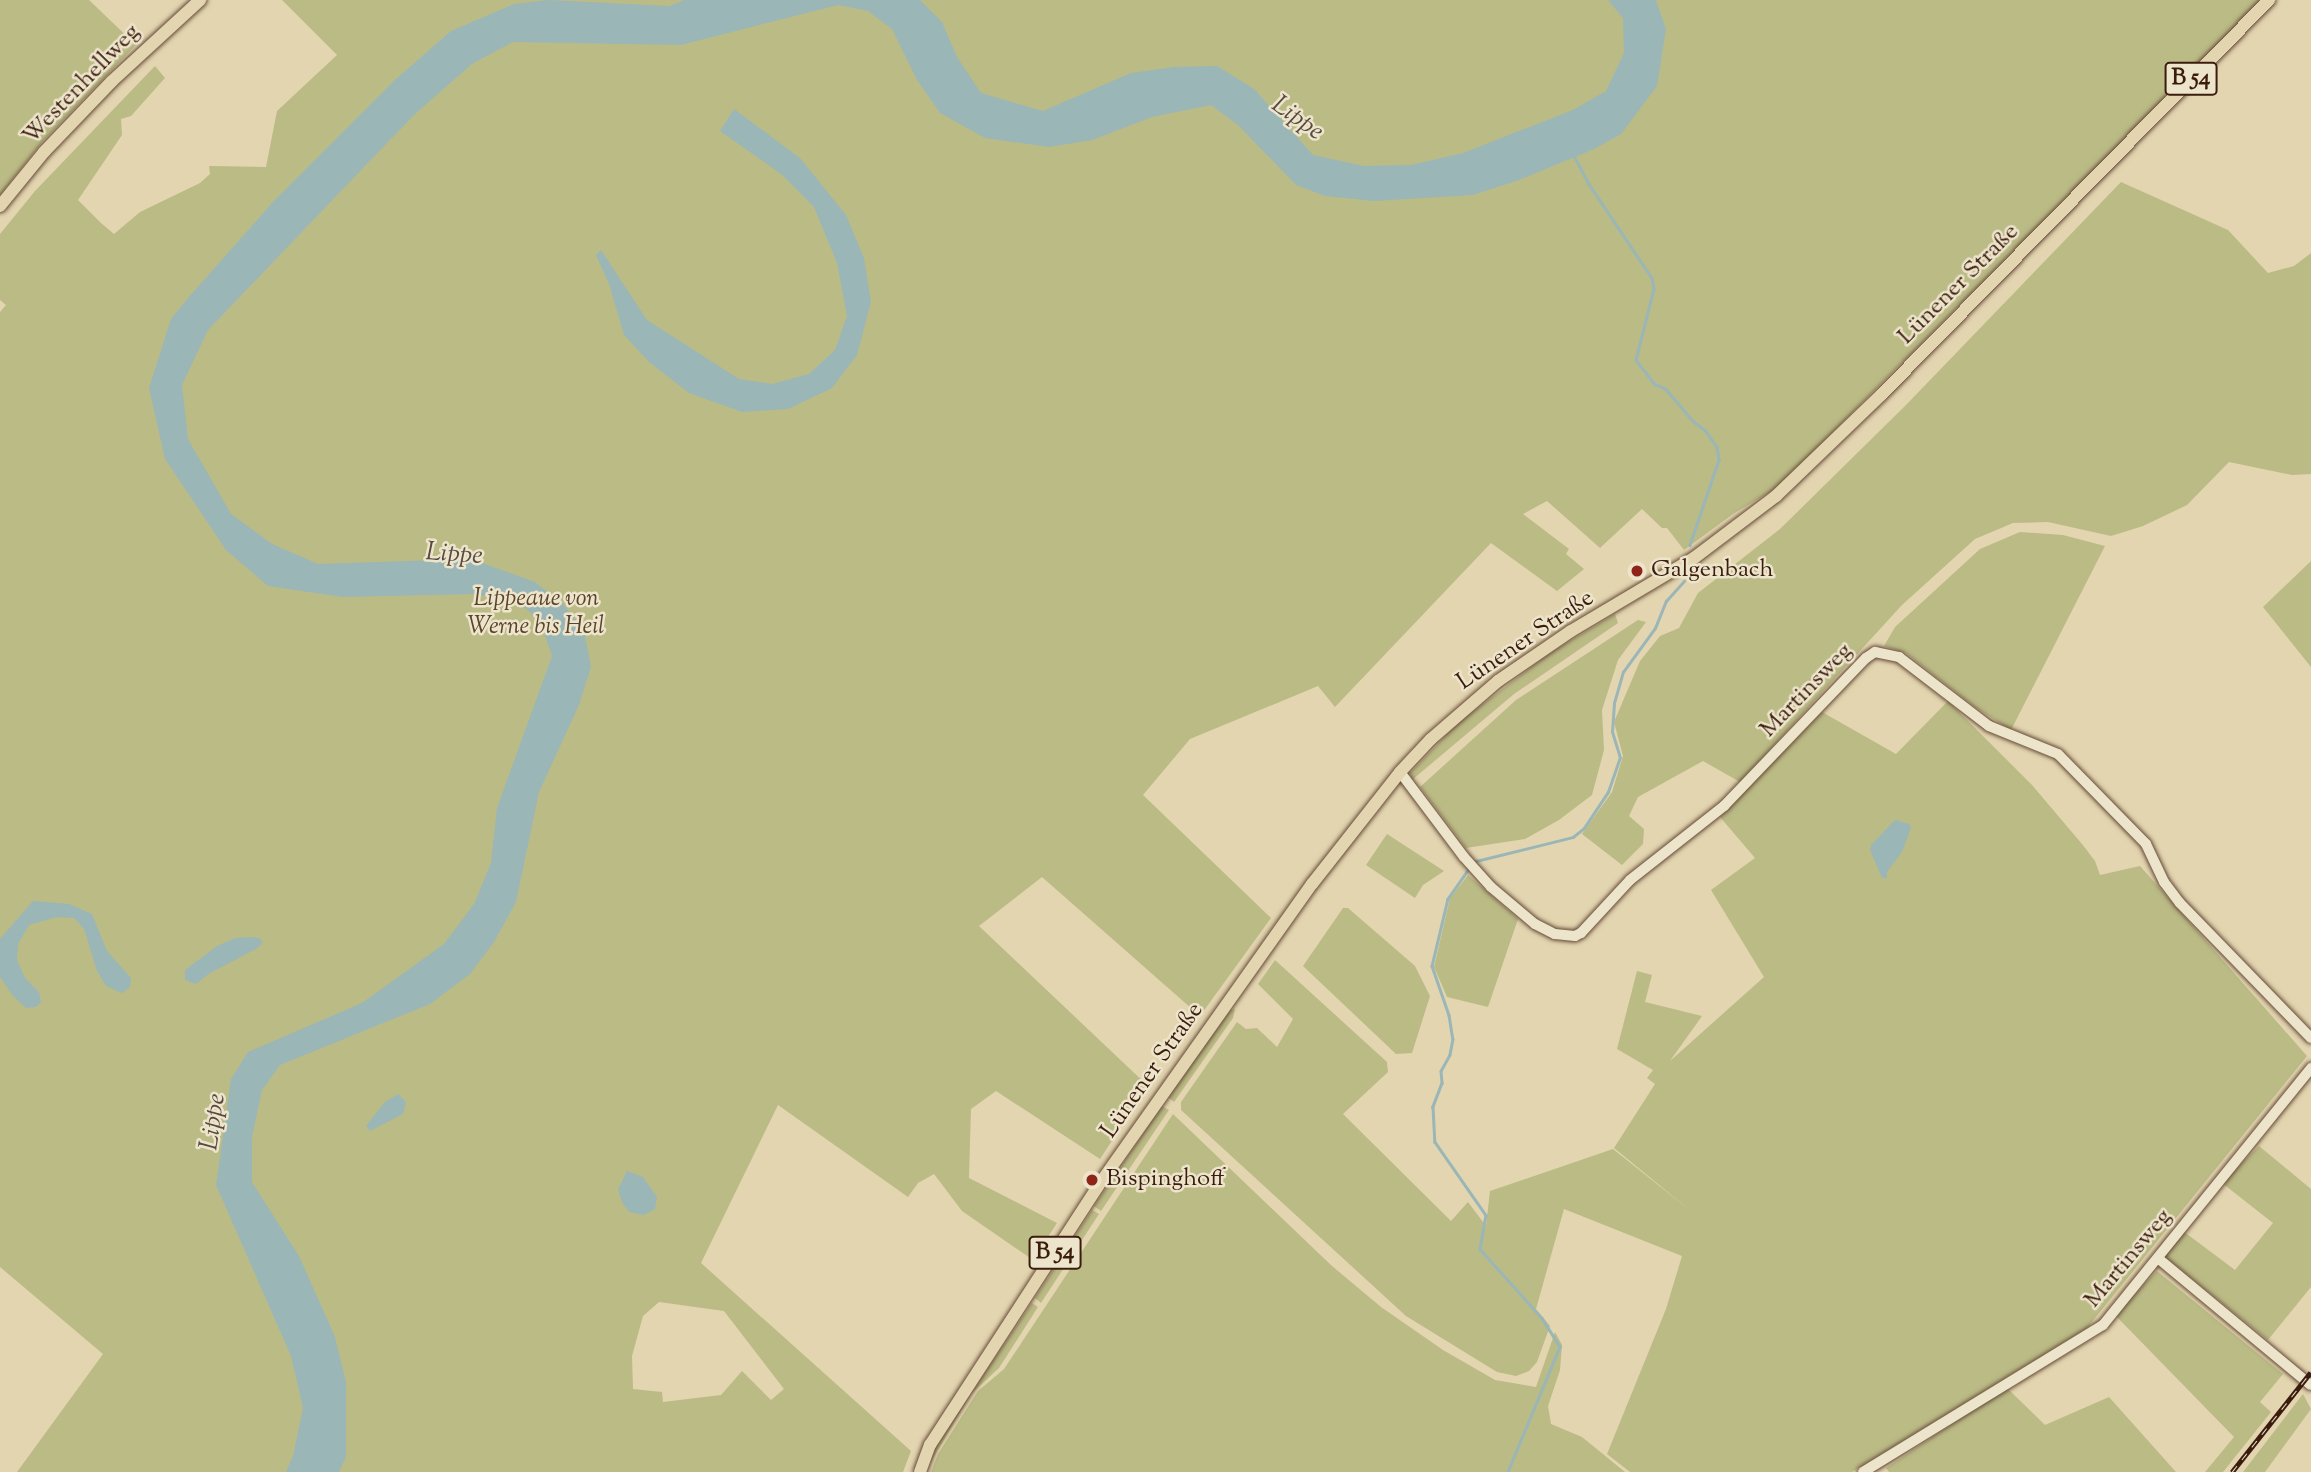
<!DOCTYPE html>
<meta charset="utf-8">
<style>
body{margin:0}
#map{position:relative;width:2311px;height:1472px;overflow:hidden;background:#e3d5b0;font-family:"Sorts Mill Goudy",serif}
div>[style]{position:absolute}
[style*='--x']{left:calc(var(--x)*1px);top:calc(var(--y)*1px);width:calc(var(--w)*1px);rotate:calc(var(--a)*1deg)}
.green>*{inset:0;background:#bbbb86}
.water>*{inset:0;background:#9ab6b7}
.stream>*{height:2.5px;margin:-1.25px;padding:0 1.25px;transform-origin:1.25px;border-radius:1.25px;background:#9ab6b7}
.roads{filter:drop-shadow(0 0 2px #654a36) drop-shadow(0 0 2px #654a36)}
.minor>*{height:10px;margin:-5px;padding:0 5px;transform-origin:5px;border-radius:5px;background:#ede4cc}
.major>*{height:12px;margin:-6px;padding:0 6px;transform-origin:6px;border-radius:6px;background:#e3d5b0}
.rail>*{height:5px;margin-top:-2.5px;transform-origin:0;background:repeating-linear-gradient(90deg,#ede4cc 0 8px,#3b1c0d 0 16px);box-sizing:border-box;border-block:2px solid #3b1c0d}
.dots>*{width:19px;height:19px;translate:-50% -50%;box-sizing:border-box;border:4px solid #ede4cc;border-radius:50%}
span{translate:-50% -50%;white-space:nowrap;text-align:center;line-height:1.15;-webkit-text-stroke:5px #ede4cc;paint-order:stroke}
.shield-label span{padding:2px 5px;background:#ede4cc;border:2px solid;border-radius:5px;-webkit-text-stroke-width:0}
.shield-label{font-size:23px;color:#3b1c0d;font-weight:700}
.street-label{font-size:24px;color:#3b1c0d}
.poi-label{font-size:24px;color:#3b1c0d}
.left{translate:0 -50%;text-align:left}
.park-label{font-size:24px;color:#5b442b;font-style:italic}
.water-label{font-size:26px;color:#584a40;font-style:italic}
</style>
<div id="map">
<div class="green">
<div style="clip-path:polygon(0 0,89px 0,136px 45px,43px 141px,0 195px)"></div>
<div style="clip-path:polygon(evenodd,282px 0,2263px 0,1778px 487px,1733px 514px,1684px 550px,1667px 528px,1662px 528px,1642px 509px,1600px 548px,1547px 501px,1523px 514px,1569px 549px,1566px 554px,1584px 569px,1557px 591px,1491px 543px,1335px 707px,1318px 686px,1190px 739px,1143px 795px,1271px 918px,1200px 1016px,1042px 877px,979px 926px,1148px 1086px,1100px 1159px,996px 1091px,971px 1109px,969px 1178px,1057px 1223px,1033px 1260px,962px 1211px,934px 1174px,918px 1183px,908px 1197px,778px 1105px,701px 1263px,911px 1451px,903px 1472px,17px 1472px,103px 1354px,0 1267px,0 312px,6px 305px,0 300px,0 234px,35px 191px,155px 66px,165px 78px,131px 116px,121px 119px,122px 135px,78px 200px,101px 223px,114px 234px,140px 212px,200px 183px,210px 174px,209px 166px,266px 167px,277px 111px,337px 55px,282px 0,659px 1302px,724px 1311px,784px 1389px,771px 1400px,742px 1371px,721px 1395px,663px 1402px,662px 1392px,633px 1389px,632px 1356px,643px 1316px,659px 1302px)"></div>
<div style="clip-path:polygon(2121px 182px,2228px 230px,2268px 273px,2294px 266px,2311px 253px,2311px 474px,2292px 475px,2229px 462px,2187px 505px,2143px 526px,2111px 536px,2048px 522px,2013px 523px,1975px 539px,1902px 605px,1740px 782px,1703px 761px,1638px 797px,1629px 816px,1644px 829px,1643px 844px,1622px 865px,1582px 834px,1612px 792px,1623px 756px,1614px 722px,1640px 661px,1660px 636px,1679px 628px,1698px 593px,1780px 529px,1906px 405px)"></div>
<div style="clip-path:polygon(2020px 532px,2063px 535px,2105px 546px,2011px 730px,1975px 707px,1906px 653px,1884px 646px,1895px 627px,1980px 549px)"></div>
<div style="clip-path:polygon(2311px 561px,2311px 667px,2263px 607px)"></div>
<div style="clip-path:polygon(1615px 614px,1618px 623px,1514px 694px,1412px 780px,1410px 773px,1458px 723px,1550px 653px)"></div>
<div style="clip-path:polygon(1638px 620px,1646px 622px,1618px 660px,1602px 710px,1604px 750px,1592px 795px,1559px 820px,1525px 839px,1466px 848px,1420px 787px,1516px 700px)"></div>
<div style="clip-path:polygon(1948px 701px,2032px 785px,2082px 844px,2095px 861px,2100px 875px,2140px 866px,2307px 1056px,2087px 1328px,1852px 1472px,1630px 1472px,1607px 1454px,1666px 1309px,1682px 1256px,1564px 1209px,1536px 1309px,1550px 1326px,1537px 1362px,1529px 1371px,1516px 1376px,1497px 1372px,1406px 1316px,1181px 1110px,1181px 1102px,1237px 1022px,1246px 1029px,1257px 1028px,1277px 1047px,1293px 1019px,1258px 984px,1275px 960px,1387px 1062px,1388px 1072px,1343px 1114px,1451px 1221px,1468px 1202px,1486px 1226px,1490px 1191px,1613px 1149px,1692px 1212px,1614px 1148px,1655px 1084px,1647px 1078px,1653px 1070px,1617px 1049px,1637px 971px,1652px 975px,1645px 1002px,1702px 1016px,1670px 1061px,1764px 977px,1711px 890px,1755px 858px,1720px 817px,1822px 712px,1896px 754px)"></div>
<div style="clip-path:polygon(1387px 834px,1444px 871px,1423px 885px,1415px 898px,1366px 865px)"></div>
<div style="clip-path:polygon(1468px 875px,1518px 919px,1488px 1007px,1447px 997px,1434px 967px,1450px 898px)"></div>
<div style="clip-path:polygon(1343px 908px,1348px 908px,1415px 966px,1430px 996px,1412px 1053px,1396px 1054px,1303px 966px)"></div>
<div style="clip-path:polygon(1235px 1009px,1233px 1018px,1174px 1102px,1168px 1097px,1230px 1010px)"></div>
<div style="clip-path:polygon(1162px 1106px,1169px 1110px,1101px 1211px,1094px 1206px)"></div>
<div style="clip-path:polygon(1173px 1114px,1332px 1266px,1381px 1307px,1443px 1350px,1495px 1380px,1536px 1387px,1555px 1332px,1562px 1345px,1560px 1370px,1548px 1406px,1551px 1424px,1582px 1437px,1625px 1472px,931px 1472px,938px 1454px,978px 1391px,1004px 1369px)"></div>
<div style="clip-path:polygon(2259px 1146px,2311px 1189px,2311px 1287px,2268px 1340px,2165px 1257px,2183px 1231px,2235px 1270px,2273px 1223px,2222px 1183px)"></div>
<div style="clip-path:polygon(1092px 1210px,1099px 1214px,1041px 1303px,1035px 1298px)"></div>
<div style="clip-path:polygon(2157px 1271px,2283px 1374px,2260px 1402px,2271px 1412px,2223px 1472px,2205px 1472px,2234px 1437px,2115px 1315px)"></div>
<div style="clip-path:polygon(1032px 1303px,1038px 1307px,999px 1368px,971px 1394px,925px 1472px,937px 1443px)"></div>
<div style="clip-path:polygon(2007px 1388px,2045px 1425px,2109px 1397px,2176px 1472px,1889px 1472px,1886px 1468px)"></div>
<div style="clip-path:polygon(2303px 1394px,2311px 1409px,2265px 1472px,2243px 1472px)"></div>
</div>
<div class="water">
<div style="clip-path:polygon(548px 0,669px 6px,685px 0,920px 0,942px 22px,957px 57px,981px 93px,1043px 111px,1131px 73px,1174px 67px,1217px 66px,1254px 89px,1313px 155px,1364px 166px,1411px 165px,1463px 153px,1573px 110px,1606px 91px,1624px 53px,1623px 18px,1608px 0,1656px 0,1666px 29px,1657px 86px,1621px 134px,1594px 149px,1519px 180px,1473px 195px,1374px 201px,1325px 196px,1296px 185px,1238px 125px,1211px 105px,1152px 117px,1092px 140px,1049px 147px,985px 138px,940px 113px,917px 80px,892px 29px,868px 11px,838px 5px,681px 45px,513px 42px,472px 64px,415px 114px,363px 168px,208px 330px,182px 385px,188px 439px,231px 514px,272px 544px,318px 564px,471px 559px,535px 582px,562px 603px,584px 630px,591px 667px,579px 705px,539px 792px,516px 902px,494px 942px,470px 974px,430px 1004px,280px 1065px,262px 1090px,252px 1137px,252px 1182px,299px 1256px,335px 1337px,346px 1382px,346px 1457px,339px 1472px,286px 1472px,293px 1456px,303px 1408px,291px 1356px,216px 1185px,231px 1079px,248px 1052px,362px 1003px,444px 944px,474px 904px,491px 863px,497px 808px,552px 656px,540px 621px,519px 603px,475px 594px,343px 597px,268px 586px,226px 550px,165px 459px,149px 388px,171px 319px,188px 298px,273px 202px,396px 79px,451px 31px,514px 4px)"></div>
<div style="clip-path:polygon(734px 109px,800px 158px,846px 215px,864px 258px,871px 302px,857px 355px,832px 388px,788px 409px,742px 412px,689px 393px,649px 362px,624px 335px,609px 284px,596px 255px,601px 250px,647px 320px,739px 379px,772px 384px,809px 374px,835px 350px,847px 316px,837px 263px,814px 207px,781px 174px,720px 131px)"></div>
<div style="clip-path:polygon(1895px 820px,1909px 824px,1911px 828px,1902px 852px,1887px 872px,1887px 878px,1882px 878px,1870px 850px,1871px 845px)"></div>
<div style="clip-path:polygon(33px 901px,69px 904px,92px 914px,107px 951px,131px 978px,130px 987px,122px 993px,106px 986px,97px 971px,84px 929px,74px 918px,57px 917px,29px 925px,18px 944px,17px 960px,25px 978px,39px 992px,41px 1002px,36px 1007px,26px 1008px,13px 996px,0 977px,0 939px)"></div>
<div style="clip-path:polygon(253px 937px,261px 939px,262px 944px,256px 949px,210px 973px,196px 984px,185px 980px,185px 970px,217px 946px,235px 938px)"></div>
<div style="clip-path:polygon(398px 1094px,406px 1102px,403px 1114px,370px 1131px,366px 1126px,385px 1102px)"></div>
<div style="clip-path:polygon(627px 1171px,643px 1177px,657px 1197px,655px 1209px,644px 1215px,629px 1212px,622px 1202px,618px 1189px)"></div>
</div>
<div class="stream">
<div style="--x:1573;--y:154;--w:34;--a:62"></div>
<div style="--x:1589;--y:184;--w:113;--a:56.2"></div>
<div style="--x:1652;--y:278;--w:11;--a:80"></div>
<div style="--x:1654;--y:289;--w:73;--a:104.2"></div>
<div style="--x:1636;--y:360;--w:31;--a:52"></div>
<div style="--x:1655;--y:384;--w:12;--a:24"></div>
<div style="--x:1666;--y:389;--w:42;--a:49.8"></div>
<div style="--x:1693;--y:421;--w:15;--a:37"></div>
<div style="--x:1705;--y:430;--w:21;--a:55"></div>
<div style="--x:1717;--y:447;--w:13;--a:81"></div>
<div style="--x:1719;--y:460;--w:90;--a:108.8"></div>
<div style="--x:1473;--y:864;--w:4;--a:-45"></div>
<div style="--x:1476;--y:861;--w:100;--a:-13.9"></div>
<div style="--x:1573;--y:837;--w:14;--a:-39"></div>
<div style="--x:1584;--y:828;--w:43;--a:-56.3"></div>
<div style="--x:1608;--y:792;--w:36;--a:-71"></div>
<div style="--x:1620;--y:758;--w:27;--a:-107"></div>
<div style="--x:1612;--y:732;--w:29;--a:-86"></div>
<div style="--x:1614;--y:703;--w:32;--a:-74"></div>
<div style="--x:1623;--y:672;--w:54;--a:-54"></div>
<div style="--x:1655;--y:628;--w:29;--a:-68"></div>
<div style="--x:1666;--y:601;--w:27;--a:-48"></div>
<div style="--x:1469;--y:869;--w:37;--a:125"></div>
<div style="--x:1448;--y:899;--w:69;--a:103.4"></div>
<div style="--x:1432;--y:966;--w:52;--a:70.9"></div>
<div style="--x:1449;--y:1015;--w:24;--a:81"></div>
<div style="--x:1453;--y:1039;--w:16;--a:101"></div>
<div style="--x:1450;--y:1055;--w:18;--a:119"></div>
<div style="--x:1441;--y:1071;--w:12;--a:85"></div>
<div style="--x:1442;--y:1083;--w:26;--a:111"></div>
<div style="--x:1433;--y:1107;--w:35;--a:87"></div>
<div style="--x:1435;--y:1142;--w:89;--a:55.1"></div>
<div style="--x:1486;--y:1215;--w:35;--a:100"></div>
<div style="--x:1480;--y:1249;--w:93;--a:48.1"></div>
<div style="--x:1542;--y:1318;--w:34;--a:58"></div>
<div style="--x:1560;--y:1347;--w:135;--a:112.6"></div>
</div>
<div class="roads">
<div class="minor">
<div style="--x:1400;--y:772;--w:106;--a:53"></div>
<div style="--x:1464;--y:857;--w:40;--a:48"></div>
<div style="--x:1491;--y:887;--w:57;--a:40.1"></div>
<div style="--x:1535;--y:924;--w:22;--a:27"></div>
<div style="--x:1555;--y:934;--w:20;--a:6"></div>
<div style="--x:1575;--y:936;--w:7;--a:-27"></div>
<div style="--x:1581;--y:933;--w:72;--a:-47.2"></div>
<div style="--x:1630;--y:880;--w:120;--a:-38.2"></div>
<div style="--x:1724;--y:806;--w:205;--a:-46.2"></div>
<div style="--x:1866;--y:658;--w:11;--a:-34"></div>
<div style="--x:1875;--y:652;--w:25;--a:12"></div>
<div style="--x:1899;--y:657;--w:113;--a:37.5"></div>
<div style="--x:1989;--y:726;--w:74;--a:22.1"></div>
<div style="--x:2058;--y:754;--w:126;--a:45.6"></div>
<div style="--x:2146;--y:844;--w:42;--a:64.7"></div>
<div style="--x:2164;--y:882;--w:26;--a:53"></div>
<div style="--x:2180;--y:903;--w:188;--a:45.9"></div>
<div style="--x:2159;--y:1259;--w:197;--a:39.7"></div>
<div style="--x:1863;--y:1472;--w:281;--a:-31.5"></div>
<div style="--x:2103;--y:1325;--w:331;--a:-51"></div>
</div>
<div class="major">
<div style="--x:0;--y:206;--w:70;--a:-50.8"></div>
<div style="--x:44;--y:152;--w:98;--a:-46.2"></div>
<div style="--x:112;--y:81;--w:120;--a:-42.6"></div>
<div style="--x:920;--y:1472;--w:29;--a:-70"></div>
<div style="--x:930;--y:1445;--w:309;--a:-57"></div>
<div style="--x:1098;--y:1186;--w:370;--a:-54.7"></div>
<div style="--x:1312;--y:884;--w:142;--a:-51.8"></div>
<div style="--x:1400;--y:772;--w:45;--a:-46.8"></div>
<div style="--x:1431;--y:739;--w:89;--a:-40.9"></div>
<div style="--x:1498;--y:681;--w:88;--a:-34.4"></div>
<div style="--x:1571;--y:631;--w:143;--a:-30.7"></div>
<div style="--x:1694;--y:558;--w:103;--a:-37.1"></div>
<div style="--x:1776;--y:496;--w:146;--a:-43.9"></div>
<div style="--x:1881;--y:395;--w:554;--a:-45.51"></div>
</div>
</div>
<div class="rail">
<div style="--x:2232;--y:1472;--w:127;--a:-51.7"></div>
</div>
<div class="dots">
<div style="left:1637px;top:571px;background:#8f2418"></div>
<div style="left:1092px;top:1180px;background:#8f2418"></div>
</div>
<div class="shield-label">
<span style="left:2191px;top:79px">B 54</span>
<span style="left:1055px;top:1253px">B 54</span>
</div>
<div class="street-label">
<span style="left:82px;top:85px;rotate:-46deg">Westenhellweg</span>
<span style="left:1959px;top:285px;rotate:-45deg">Lünener Straße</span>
<span style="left:1526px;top:641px;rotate:-34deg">Lünener Straße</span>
<span style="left:1807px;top:691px;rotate:-46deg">Martinsweg</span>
<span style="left:1153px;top:1071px;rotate:-55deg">Lünener Straße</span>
<span style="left:2129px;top:1259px;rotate:-50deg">Martinsweg</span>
</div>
<div class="poi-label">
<span class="left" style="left:1651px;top:571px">Galgenbach</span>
<span class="left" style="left:1106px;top:1180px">Bispinghoff</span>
</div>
<div class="park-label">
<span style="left:536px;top:614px">Lippeaue von<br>Werne bis Heil</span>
</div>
<div class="water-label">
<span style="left:1297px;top:119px;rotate:35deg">Lippe</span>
<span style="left:454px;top:555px;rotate:4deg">Lippe</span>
<span style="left:214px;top:1122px;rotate:-82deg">Lippe</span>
</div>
</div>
